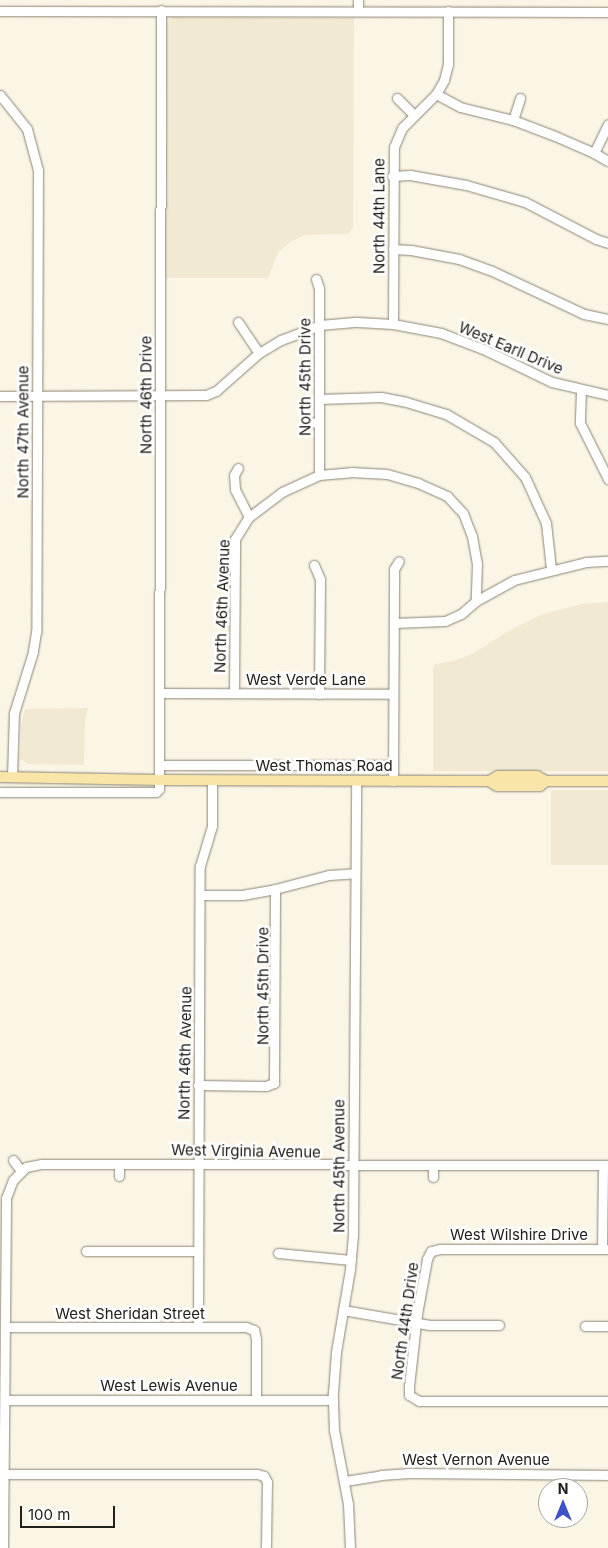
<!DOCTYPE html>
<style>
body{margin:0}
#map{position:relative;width:608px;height:1548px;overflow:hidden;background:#fbf5e6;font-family:Inter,sans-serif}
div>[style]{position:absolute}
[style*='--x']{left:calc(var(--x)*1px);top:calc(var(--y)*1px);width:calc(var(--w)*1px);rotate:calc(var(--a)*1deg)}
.built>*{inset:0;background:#f1e9d2}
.roads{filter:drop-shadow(0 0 1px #898476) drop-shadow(0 0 1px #898476)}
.minor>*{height:9px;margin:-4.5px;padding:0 4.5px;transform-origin:4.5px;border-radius:4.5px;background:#fff}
.major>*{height:10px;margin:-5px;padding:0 5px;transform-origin:5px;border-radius:5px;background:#fae5a8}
span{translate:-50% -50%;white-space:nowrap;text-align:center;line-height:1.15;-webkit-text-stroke:5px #fff;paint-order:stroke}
.street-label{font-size:15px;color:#22201a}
.north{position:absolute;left:538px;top:1478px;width:50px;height:50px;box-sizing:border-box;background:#fff;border:1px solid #a7a6a3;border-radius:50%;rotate:0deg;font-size:14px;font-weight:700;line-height:20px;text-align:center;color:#22201a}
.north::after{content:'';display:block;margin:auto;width:18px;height:22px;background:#3f51c5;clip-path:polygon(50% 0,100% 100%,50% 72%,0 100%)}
.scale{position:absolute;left:20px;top:1506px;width:95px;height:22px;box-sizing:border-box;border:2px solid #22201a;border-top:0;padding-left:6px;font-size:15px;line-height:18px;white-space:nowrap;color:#22201a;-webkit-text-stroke:4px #fff;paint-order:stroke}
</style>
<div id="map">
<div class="built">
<div style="clip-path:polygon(172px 17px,354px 18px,353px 228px,348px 234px,305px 235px,290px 242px,278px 253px,268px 278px,165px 278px,166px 206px,168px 200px,166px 23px)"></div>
<div style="clip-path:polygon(608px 602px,608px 771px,433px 771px,433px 668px,436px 664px,453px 661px,472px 654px,507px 632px,540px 615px,582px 604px)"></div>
<div style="clip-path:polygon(88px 708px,85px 722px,84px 765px,28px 764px,20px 759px,21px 725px,25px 709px)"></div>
<div style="clip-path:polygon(551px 790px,608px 790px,608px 865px,551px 865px)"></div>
</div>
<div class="roads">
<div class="minor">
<div style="--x:0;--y:11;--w:608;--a:0.09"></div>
<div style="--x:358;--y:11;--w:11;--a:-90"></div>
<div style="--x:436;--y:94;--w:27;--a:28"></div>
<div style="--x:460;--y:107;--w:55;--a:13.8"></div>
<div style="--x:513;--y:120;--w:45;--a:20.9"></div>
<div style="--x:555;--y:136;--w:43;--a:23.6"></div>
<div style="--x:594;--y:153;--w:16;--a:30"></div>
<div style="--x:0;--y:95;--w:43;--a:51.5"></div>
<div style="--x:27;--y:129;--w:42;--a:75"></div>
<div style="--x:38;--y:170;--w:462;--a:90.2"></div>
<div style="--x:36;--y:632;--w:20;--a:99"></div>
<div style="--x:33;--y:652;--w:64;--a:107.3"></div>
<div style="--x:14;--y:713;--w:64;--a:91.8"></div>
<div style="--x:397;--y:98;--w:24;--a:45"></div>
<div style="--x:513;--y:120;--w:23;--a:-72"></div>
<div style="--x:594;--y:153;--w:32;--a:-64"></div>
<div style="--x:392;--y:176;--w:18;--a:-3"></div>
<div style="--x:410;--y:175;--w:57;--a:10.1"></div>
<div style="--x:466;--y:185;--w:61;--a:16.1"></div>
<div style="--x:525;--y:202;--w:80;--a:27.5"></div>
<div style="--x:596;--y:239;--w:13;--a:18"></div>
<div style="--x:393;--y:249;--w:18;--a:3"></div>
<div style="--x:411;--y:250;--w:49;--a:10.6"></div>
<div style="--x:459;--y:259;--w:33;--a:20"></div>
<div style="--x:490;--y:270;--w:104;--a:25.1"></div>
<div style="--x:584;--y:314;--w:25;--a:12"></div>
<div style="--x:316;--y:279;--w:9;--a:72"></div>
<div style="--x:319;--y:288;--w:187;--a:90"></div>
<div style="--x:238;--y:322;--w:37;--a:56"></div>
<div style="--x:393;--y:324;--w:177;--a:-89.7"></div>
<div style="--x:394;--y:147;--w:21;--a:-67"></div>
<div style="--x:402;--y:128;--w:48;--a:-45"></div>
<div style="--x:436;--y:94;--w:16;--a:-60"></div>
<div style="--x:444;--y:80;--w:16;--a:-76"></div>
<div style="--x:448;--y:64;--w:53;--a:-90"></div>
<div style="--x:581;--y:390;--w:33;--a:92"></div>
<div style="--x:580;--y:423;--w:63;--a:63.4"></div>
<div style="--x:0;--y:396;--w:206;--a:-0.3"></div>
<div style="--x:206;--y:395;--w:11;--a:-22"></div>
<div style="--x:216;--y:391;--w:57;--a:-41.5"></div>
<div style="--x:259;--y:353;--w:26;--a:-31"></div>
<div style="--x:281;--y:340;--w:42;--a:-21"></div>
<div style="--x:320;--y:325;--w:37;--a:-5"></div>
<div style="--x:357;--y:322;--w:36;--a:3"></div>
<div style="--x:393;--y:324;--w:49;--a:10.6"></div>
<div style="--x:441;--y:333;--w:45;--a:20.9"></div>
<div style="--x:483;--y:349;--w:76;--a:25.6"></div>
<div style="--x:552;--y:382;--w:57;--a:13.1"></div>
<div style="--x:319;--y:399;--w:62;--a:-1.8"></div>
<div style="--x:381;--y:397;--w:25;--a:11"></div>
<div style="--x:406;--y:402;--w:42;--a:16.7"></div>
<div style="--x:446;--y:414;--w:56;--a:30.3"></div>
<div style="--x:494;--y:442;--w:47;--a:48.5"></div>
<div style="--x:525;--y:477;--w:51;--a:65.5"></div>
<div style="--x:546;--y:523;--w:46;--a:83.8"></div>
<div style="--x:307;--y:422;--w:12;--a:5"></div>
<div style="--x:249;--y:517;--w:41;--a:-37.1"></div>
<div style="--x:282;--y:492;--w:41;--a:-24.7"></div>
<div style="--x:319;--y:475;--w:32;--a:-5"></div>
<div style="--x:351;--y:472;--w:36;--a:3"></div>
<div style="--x:387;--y:474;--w:32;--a:16"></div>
<div style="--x:418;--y:483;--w:32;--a:24"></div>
<div style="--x:447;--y:496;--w:23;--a:47"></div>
<div style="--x:463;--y:513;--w:25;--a:69"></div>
<div style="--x:472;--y:536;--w:27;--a:80"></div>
<div style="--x:477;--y:563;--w:38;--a:92"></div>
<div style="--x:314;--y:565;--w:15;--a:67"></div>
<div style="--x:320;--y:579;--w:115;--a:90.5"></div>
<div style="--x:394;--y:623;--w:51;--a:-2.2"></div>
<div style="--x:445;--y:621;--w:17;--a:-24"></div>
<div style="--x:461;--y:614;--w:20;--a:-41"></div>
<div style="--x:476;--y:601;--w:43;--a:-28.9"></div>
<div style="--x:514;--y:580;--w:74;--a:-14"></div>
<div style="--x:586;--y:562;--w:22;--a:-3"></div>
<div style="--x:159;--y:693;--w:234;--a:0.2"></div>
<div style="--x:234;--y:693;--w:154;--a:-89.6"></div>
<div style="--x:235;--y:539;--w:26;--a:-58"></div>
<div style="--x:249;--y:517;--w:31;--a:-117"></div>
<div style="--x:235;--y:489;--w:14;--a:-94"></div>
<div style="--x:234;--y:475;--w:8;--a:-60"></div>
<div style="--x:160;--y:765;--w:233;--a:0"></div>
<div style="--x:393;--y:781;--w:212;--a:-89.7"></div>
<div style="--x:394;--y:569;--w:9;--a:-58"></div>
<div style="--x:0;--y:792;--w:156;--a:0"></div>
<div style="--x:156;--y:792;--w:4;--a:-45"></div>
<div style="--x:159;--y:789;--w:779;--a:-89.85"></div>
<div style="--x:200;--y:895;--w:42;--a:0"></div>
<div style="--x:242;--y:895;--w:34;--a:-10"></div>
<div style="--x:275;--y:889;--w:56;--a:-14.5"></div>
<div style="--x:329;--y:875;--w:26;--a:-4"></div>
<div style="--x:198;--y:1085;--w:68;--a:0.8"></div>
<div style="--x:266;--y:1086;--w:9;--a:-21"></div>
<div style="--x:274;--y:1083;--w:194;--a:-89.7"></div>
<div style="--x:13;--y:1160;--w:14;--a:54"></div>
<div style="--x:119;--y:1164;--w:12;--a:90"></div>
<div style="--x:433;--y:1165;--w:12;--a:90"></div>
<div style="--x:602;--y:1249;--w:84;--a:-89.3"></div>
<div style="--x:608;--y:1249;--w:168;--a:180"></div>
<div style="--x:440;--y:1249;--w:9;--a:167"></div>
<div style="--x:431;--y:1251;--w:9;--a:117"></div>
<div style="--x:427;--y:1259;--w:56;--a:100.3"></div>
<div style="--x:417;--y:1314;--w:72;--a:96.3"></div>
<div style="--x:409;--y:1386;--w:9;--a:90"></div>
<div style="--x:409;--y:1395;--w:12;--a:31"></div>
<div style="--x:419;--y:1401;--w:189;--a:0"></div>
<div style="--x:86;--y:1251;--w:112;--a:0"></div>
<div style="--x:278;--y:1253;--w:73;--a:5.5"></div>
<div style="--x:343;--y:1310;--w:88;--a:9.8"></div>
<div style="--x:430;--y:1325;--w:69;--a:0"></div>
<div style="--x:585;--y:1326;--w:23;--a:0"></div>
<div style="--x:5;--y:1327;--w:241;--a:0"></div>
<div style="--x:246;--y:1327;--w:9;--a:21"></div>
<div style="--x:254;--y:1330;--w:9;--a:77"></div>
<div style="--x:256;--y:1339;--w:61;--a:90"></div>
<div style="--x:198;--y:1327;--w:461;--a:-89.8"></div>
<div style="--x:200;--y:866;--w:42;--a:-73.3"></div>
<div style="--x:212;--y:826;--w:45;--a:-90"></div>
<div style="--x:5;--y:1400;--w:328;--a:0"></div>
<div style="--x:4;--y:1474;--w:253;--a:0"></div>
<div style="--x:257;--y:1474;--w:7;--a:16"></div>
<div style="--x:264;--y:1476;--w:7;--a:63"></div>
<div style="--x:267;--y:1482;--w:66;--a:90.9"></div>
<div style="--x:345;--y:1481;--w:36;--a:-9"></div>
<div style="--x:381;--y:1475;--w:32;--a:-4"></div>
<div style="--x:413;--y:1473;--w:195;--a:0.6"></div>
<div style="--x:3;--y:1548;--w:350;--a:-89.5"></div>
<div style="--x:6;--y:1198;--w:19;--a:-69"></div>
<div style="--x:13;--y:1180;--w:18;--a:-45"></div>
<div style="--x:26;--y:1167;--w:16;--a:-11"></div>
<div style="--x:42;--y:1164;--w:566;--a:0.1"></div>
<div style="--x:350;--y:1548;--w:44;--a:-92.6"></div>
<div style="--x:348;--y:1504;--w:75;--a:-100.7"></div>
<div style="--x:334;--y:1430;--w:37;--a:-92"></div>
<div style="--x:333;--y:1393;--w:41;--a:-85.8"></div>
<div style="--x:336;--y:1352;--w:84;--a:-80.4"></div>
<div style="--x:350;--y:1269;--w:33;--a:-85"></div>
<div style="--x:353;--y:1236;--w:455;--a:-89.6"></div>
</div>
<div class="major">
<div style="--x:0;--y:777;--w:160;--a:1.1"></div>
<div style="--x:160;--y:780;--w:304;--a:0.2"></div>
<div style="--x:464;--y:781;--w:25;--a:0"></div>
<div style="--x:489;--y:781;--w:10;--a:-29"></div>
<div style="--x:498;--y:776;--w:39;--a:0"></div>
<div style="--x:537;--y:776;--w:10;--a:29"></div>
<div style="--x:546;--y:781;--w:62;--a:0"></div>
<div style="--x:489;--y:781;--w:9;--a:32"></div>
<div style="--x:497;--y:786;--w:43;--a:0"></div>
<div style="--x:540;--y:786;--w:8;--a:-40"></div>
</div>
</div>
<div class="street-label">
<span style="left:379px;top:216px;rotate:-90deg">North 44th Lane</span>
<span style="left:511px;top:348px;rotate:23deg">West Earll Drive</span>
<span style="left:305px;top:377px;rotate:-90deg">North 45th Drive</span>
<span style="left:146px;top:395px;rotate:-90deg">North 46th Drive</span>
<span style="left:23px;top:432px;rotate:-90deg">North 47th Avenue</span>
<span style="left:222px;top:606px;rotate:-88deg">North 46th Avenue</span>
<span style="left:306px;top:680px">West Verde Lane</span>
<span style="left:324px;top:766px">West Thomas Road</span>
<span style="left:263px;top:986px;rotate:-90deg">North 45th Drive</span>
<span style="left:185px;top:1053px;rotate:-89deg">North 46th Avenue</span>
<span style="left:246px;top:1151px;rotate:1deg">West Virginia Avenue</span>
<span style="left:339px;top:1166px;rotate:-90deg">North 45th Avenue</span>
<span style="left:519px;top:1235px">West Wilshire Drive</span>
<span style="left:130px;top:1314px">West Sheridan Street</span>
<span style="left:405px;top:1321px;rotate:-82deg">North 44th Drive</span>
<span style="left:169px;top:1386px">West Lewis Avenue</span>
<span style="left:476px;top:1460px">West Vernon Avenue</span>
</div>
<div class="north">N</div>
<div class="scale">100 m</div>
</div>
